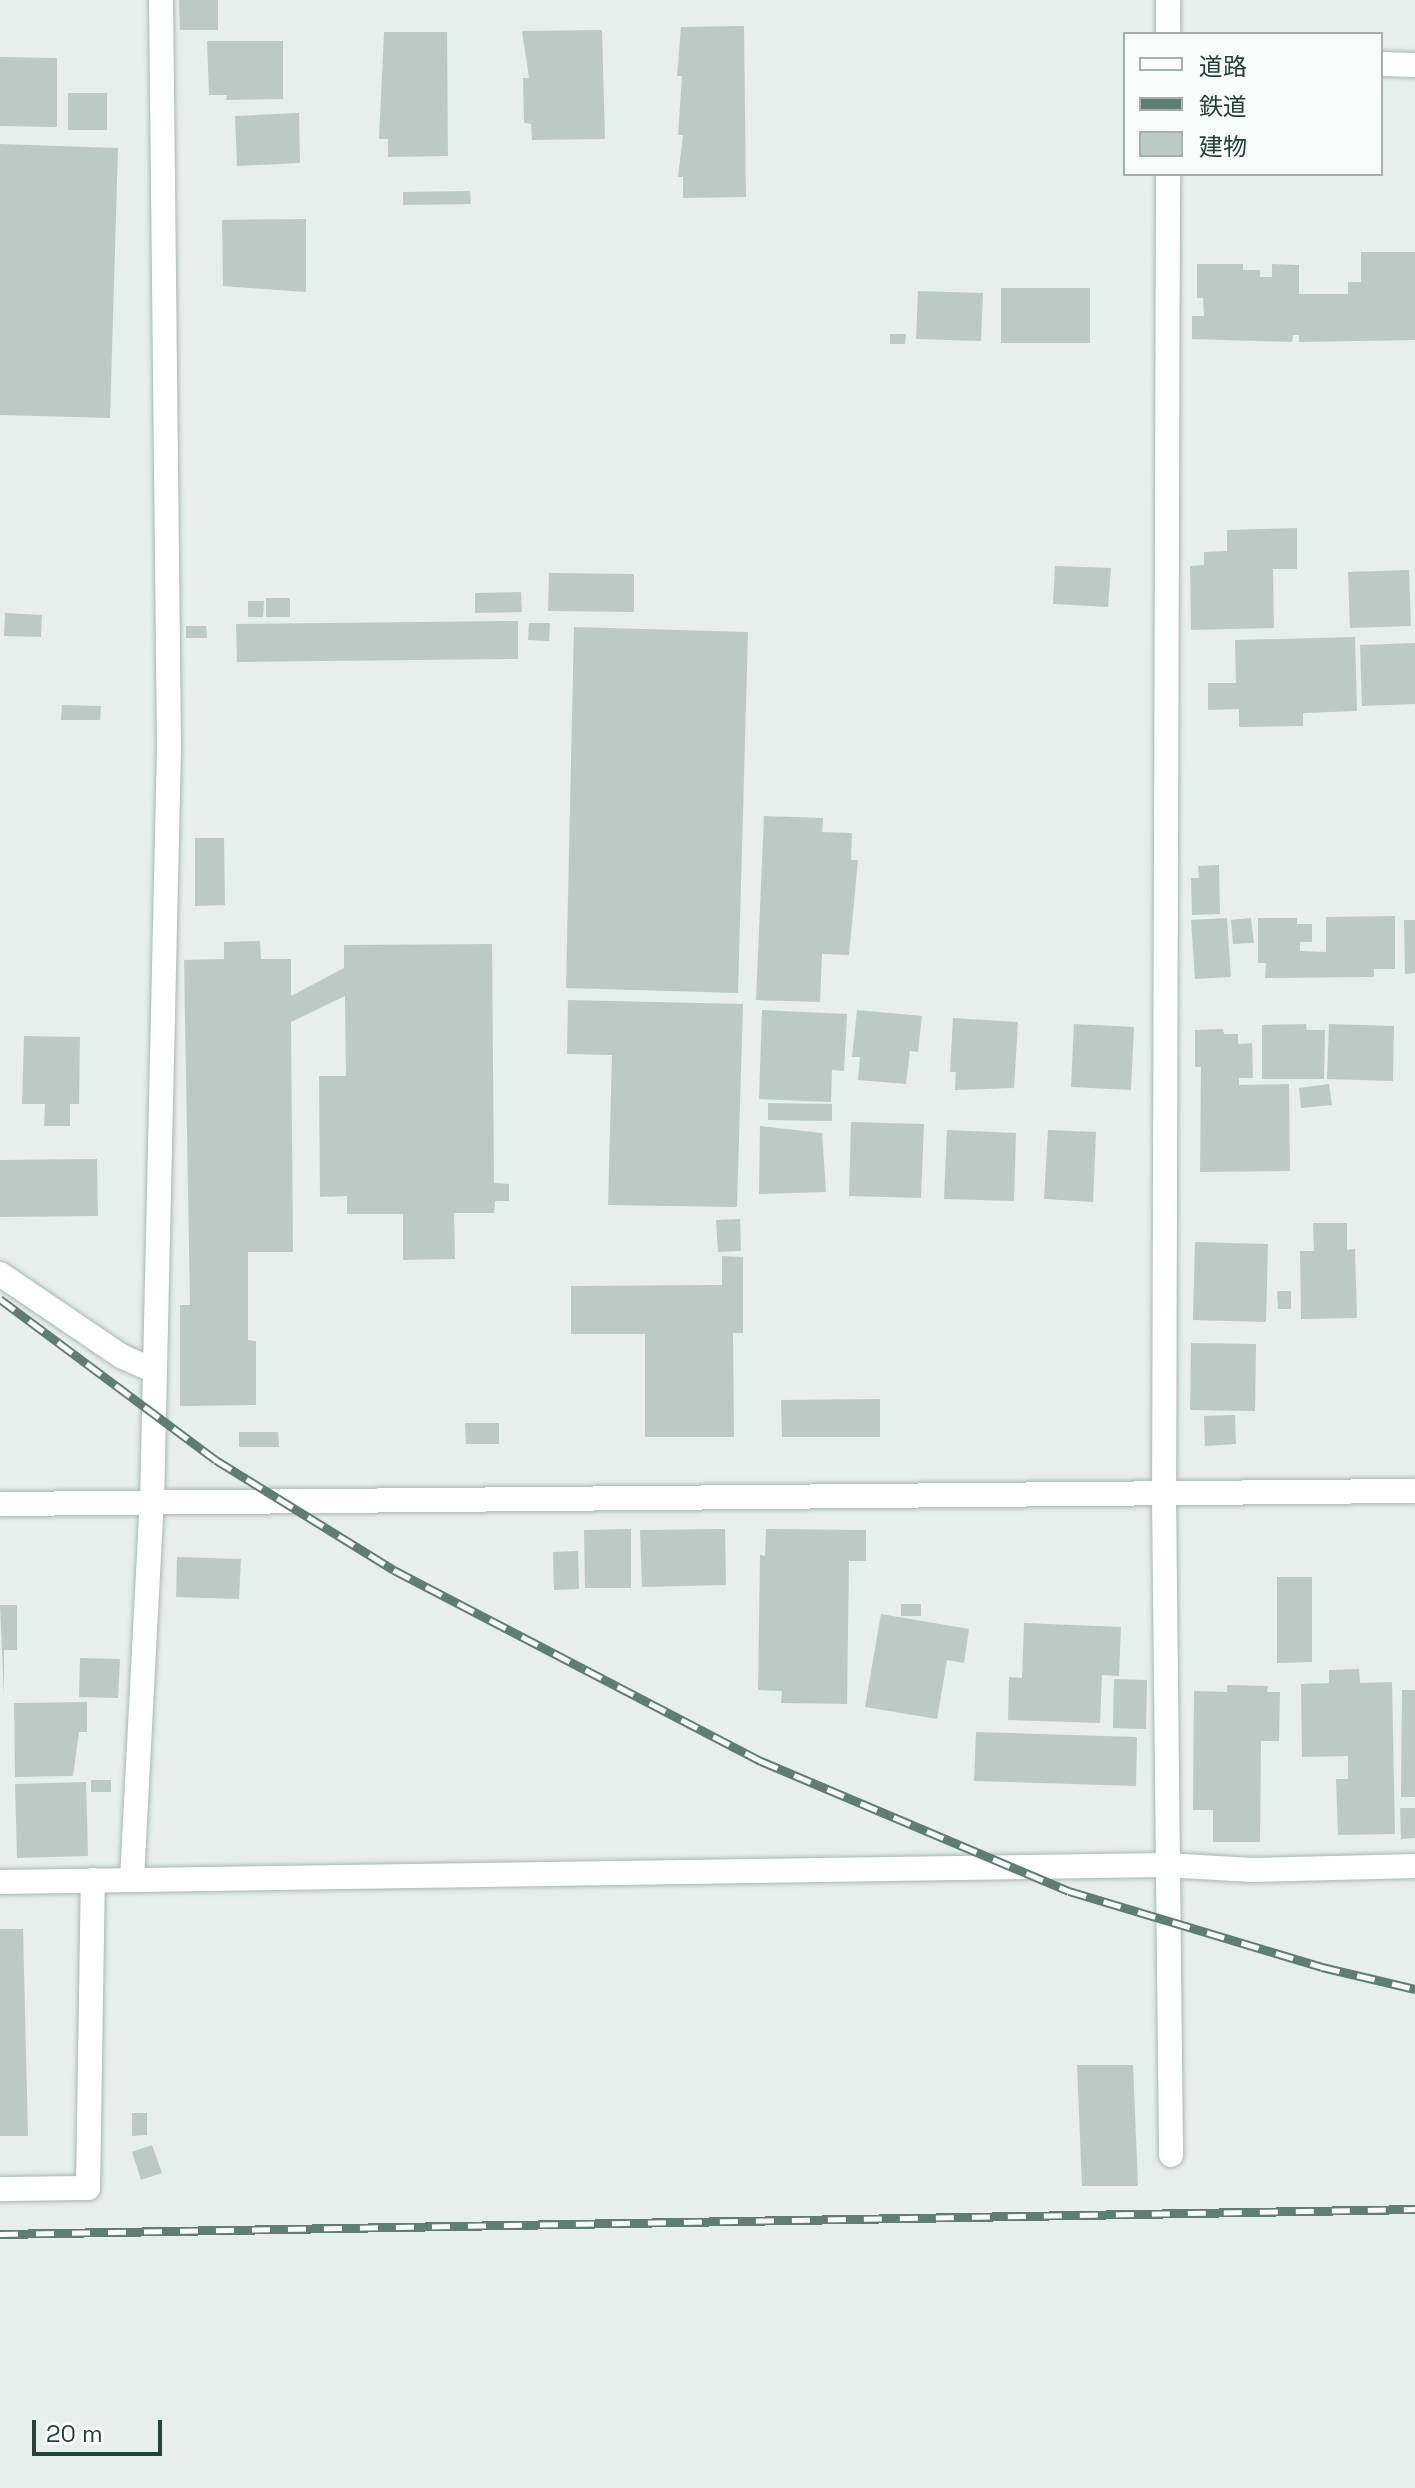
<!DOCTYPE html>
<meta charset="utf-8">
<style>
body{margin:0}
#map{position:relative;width:1415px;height:2488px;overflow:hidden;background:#e6efeb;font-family:"Space Grotesk","Noto Sans JP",sans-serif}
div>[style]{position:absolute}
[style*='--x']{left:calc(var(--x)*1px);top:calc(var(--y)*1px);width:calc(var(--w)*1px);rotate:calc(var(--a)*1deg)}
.building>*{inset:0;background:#bbcac4}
.roads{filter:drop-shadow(0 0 2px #a8b8b2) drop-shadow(0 0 2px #a8b8b2)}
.minor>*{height:24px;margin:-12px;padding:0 12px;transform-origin:12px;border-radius:12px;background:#fff}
.rail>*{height:9px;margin-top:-4.5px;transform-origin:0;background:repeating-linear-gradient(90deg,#f7fbf9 0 18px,#5f7d75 0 36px);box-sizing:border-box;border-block:2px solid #5f7d75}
span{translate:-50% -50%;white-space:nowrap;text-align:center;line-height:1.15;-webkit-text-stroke:7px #f7fbf9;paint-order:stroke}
.legend{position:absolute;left:1123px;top:32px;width:260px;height:144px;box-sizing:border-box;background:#f7fbf9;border:2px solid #a3b1ad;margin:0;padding:10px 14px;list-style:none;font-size:24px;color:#24423a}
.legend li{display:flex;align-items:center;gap:16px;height:40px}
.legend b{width:40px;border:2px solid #a3b1ad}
.scale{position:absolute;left:32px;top:2420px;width:130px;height:36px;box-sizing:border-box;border:4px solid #24423a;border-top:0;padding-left:10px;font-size:24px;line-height:28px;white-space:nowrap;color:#24423a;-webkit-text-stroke:6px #f7fbf9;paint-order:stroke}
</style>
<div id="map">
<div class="building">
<div style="clip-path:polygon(179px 0,218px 0,218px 30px,180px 30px)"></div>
<div style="clip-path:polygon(744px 26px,746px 197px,683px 198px,683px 177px,678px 177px,683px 135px,678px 135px,682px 76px,677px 76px,681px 27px)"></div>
<div style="clip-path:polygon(602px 30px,605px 139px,532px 140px,531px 124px,524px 123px,523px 78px,529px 78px,522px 31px)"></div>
<div style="clip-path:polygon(384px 32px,447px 32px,448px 156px,388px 157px,388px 139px,379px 139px)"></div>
<div style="clip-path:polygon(207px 41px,283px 41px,283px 99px,226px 100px,227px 95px,209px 95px)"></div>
<div style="clip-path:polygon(0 57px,57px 58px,57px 127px,0 126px)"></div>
<div style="clip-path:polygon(68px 93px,107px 93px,107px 130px,68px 130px)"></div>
<div style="clip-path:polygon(299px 113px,300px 163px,237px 166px,235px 116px)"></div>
<div style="clip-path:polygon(0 144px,118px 148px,110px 418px,0 415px)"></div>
<div style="clip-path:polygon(470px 191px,471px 204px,403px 205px,403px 192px)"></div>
<div style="clip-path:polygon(306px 219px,306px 292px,223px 286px,222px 220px)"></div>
<div style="clip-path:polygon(1361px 252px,1415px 252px,1415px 340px,1299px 342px,1299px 335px,1293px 335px,1292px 342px,1192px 339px,1192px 316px,1204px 316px,1203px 298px,1197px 298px,1197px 264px,1243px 264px,1243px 270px,1260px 270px,1260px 277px,1272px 277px,1272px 264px,1299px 265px,1299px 294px,1348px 294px,1348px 282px,1361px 282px)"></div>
<div style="clip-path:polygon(1001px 288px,1090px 288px,1090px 343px,1001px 343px)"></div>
<div style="clip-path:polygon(918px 291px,983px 293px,981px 341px,916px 339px)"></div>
<div style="clip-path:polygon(890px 334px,906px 334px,905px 344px,890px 344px)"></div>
<div style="clip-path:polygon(1297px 528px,1297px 569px,1273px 569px,1274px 628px,1191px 630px,1190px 566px,1204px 565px,1204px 552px,1227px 551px,1227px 530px)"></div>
<div style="clip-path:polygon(1055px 566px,1111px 568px,1108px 607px,1053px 604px)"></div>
<div style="clip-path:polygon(1409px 570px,1411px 626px,1350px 628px,1348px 572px)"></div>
<div style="clip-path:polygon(549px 573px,634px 574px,634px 612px,548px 611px)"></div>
<div style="clip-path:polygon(521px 592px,522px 612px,475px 613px,475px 593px)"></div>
<div style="clip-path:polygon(266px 598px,290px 598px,290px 617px,266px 617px)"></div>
<div style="clip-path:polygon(248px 601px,264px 601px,263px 617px,248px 617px)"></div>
<div style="clip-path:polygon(5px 613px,42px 615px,41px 637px,4px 636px)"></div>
<div style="clip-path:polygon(518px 621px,518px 659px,237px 662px,236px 624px)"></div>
<div style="clip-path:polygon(529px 623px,550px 623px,549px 641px,528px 640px)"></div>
<div style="clip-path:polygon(186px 626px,206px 626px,207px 638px,186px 638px)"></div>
<div style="clip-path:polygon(574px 627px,748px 632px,738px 993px,566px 988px)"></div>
<div style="clip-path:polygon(1355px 637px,1357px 711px,1303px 713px,1303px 726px,1239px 727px,1239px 709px,1208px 710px,1208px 683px,1236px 683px,1235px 640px)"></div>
<div style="clip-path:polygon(1415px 643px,1415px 704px,1362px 706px,1360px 645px)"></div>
<div style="clip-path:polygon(62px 705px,101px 706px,100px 720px,61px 720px)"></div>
<div style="clip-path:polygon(764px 816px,823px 818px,822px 832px,852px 833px,851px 860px,858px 860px,849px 955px,822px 954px,820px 1002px,756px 1000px)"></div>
<div style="clip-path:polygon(195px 838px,224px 838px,225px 905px,195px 906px)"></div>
<div style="clip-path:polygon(1219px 865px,1220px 914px,1192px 915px,1191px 878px,1199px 878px,1198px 866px)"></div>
<div style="clip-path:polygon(1395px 916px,1395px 969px,1374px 969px,1374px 977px,1265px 978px,1266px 963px,1258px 963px,1258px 918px,1297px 918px,1297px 924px,1312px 924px,1312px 942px,1300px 942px,1300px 951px,1326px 952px,1326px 917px)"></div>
<div style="clip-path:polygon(1227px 918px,1231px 977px,1195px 979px,1191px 920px)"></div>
<div style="clip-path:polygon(1251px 918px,1254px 943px,1233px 944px,1231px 920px)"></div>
<div style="clip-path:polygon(1404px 920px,1415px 920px,1415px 973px,1405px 974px)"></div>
<div style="clip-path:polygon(260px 941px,261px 959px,291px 959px,291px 996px,344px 968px,344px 945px,492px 944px,494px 1183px,509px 1184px,509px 1201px,495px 1201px,494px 1213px,454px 1213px,455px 1259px,403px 1260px,403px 1214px,347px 1214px,347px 1196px,320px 1197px,319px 1076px,346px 1076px,345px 996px,291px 1022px,293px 1252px,248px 1252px,248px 1340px,256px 1341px,256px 1405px,180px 1406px,180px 1305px,190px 1305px,184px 960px,224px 959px,224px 942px)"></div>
<div style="clip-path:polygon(568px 1000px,743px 1004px,737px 1207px,608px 1205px,612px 1055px,567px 1054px)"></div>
<div style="clip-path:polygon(762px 1010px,847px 1014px,844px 1071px,832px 1070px,831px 1102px,759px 1099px)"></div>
<div style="clip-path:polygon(857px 1010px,922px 1016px,918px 1052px,910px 1051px,906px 1084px,858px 1080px,860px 1057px,852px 1057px)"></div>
<div style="clip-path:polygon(953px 1018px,1018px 1022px,1014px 1088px,955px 1090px,956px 1072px,950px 1072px)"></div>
<div style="clip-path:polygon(1074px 1024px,1134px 1027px,1131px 1090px,1071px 1087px)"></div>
<div style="clip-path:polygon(1306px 1024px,1307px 1030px,1325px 1030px,1324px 1079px,1262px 1079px,1262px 1025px)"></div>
<div style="clip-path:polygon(1329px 1024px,1394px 1026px,1393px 1081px,1327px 1079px)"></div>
<div style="clip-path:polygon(1223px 1029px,1224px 1034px,1238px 1034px,1238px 1044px,1252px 1043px,1253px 1078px,1239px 1078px,1239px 1085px,1289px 1084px,1290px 1171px,1200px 1172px,1201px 1067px,1195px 1067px,1195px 1030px)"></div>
<div style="clip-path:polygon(24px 1036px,80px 1037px,79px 1104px,70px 1104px,70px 1126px,44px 1126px,45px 1104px,22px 1104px)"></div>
<div style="clip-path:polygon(1329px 1084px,1332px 1105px,1301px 1108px,1299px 1088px)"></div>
<div style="clip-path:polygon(768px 1103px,832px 1104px,832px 1121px,768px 1120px)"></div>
<div style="clip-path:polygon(851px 1122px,924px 1124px,921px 1198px,849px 1196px)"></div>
<div style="clip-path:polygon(760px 1126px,822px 1133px,826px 1192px,759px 1194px)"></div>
<div style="clip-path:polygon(947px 1130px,1016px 1133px,1014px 1201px,944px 1199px)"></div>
<div style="clip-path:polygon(1048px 1130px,1096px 1132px,1093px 1202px,1044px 1199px)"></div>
<div style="clip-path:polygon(97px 1159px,98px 1216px,0 1217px,0 1160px)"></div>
<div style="clip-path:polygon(740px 1219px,741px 1251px,718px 1252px,716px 1220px)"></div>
<div style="clip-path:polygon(1313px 1223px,1347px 1223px,1347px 1250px,1355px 1249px,1357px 1318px,1301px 1319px,1300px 1251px,1314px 1251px)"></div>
<div style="clip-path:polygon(1195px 1242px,1268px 1244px,1266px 1322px,1193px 1320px)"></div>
<div style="clip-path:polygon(722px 1256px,743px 1257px,743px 1333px,733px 1333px,734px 1437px,645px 1437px,645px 1334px,571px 1334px,571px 1286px,722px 1285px)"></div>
<div style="clip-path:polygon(1277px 1291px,1291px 1291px,1291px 1309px,1278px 1309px)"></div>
<div style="clip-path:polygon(1191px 1343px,1256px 1344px,1255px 1411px,1190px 1410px)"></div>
<div style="clip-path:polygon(880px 1399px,880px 1437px,782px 1437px,781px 1400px)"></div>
<div style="clip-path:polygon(1235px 1415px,1236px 1444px,1205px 1446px,1204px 1416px)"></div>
<div style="clip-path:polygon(465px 1423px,499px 1423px,499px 1444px,466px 1444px)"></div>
<div style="clip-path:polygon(239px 1432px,278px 1432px,279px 1447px,239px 1447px)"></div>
<div style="clip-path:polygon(631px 1529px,631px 1588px,585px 1588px,584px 1530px)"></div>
<div style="clip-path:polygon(725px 1529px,726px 1585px,642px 1587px,640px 1530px)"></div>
<div style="clip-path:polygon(766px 1529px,866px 1530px,866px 1561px,849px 1561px,847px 1704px,781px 1703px,782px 1691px,758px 1690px,760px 1555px,765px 1556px)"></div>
<div style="clip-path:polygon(578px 1551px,579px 1589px,554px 1590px,553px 1552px)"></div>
<div style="clip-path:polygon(177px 1557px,241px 1559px,239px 1599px,176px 1597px)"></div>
<div style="clip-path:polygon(1277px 1577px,1312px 1577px,1312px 1662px,1277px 1663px)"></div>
<div style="clip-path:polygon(901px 1604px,921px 1604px,921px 1616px,901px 1616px)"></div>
<div style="clip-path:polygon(0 1605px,17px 1605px,17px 1650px,4px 1650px,4px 1697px)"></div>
<div style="clip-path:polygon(881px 1614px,969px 1629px,964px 1663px,947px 1660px,937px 1719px,865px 1707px)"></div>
<div style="clip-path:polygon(1024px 1623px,1121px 1627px,1119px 1676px,1102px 1675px,1100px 1723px,1008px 1720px,1009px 1677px,1022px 1678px)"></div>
<div style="clip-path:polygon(80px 1658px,120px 1659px,118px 1698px,79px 1697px)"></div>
<div style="clip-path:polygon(1359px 1669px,1360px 1683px,1392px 1682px,1395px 1834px,1338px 1835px,1336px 1779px,1348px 1779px,1348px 1756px,1302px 1757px,1301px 1684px,1329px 1683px,1329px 1670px)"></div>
<div style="clip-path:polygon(1114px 1679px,1147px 1680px,1146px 1729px,1113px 1728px)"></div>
<div style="clip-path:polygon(1227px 1685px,1268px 1686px,1267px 1692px,1280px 1692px,1279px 1741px,1261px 1741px,1260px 1842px,1213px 1842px,1213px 1810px,1193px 1810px,1194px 1691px,1227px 1692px)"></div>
<div style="clip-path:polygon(1402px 1690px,1415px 1690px,1415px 1797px,1401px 1797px)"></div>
<div style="clip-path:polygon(87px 1702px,87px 1732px,79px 1732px,73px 1776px,15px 1777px,14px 1703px)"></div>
<div style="clip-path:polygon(976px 1732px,1137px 1737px,1136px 1786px,974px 1781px)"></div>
<div style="clip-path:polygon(91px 1780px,111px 1780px,111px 1792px,91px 1792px)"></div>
<div style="clip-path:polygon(86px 1782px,88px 1856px,17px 1858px,15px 1784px)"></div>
<div style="clip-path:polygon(1400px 1808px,1415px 1808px,1415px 1838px,1401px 1839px)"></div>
<div style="clip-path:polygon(0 1929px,23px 1929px,28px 2136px,0 2136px)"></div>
<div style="clip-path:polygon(1077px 2065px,1133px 2065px,1138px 2186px,1082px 2186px)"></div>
<div style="clip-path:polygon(132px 2113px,147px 2113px,147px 2135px,132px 2136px)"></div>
<div style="clip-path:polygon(152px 2145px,162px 2173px,141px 2180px,132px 2152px)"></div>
</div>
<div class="roads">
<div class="minor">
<div style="--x:1168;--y:0;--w:34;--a:90"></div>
<div style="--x:1381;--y:64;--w:34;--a:2"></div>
<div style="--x:1168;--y:174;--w:1319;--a:90.17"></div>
<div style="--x:1164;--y:1493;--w:662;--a:89.39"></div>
<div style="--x:0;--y:1274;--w:146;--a:34.1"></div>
<div style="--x:121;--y:1356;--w:37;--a:24"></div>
<div style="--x:0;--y:1504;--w:1415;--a:-0.53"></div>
<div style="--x:132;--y:1879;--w:378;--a:-87"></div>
<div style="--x:152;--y:1502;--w:755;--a:-88.71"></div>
<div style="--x:169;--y:747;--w:747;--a:-90.61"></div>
<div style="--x:0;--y:1882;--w:1166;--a:-0.84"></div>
<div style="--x:1166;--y:1865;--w:86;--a:3.3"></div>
<div style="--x:1252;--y:1870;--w:163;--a:-1.4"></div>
<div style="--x:0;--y:2189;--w:88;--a:-0.7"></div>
<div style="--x:88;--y:2188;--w:308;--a:-89.1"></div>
</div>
</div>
<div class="rail">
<div style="--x:0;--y:1299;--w:269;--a:36.7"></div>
<div style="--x:216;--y:1460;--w:209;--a:31.7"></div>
<div style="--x:394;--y:1570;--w:414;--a:27.5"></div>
<div style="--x:761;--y:1761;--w:334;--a:22.9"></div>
<div style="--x:1069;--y:1891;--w:264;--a:16.7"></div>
<div style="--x:1322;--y:1967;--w:96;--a:13.3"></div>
<div style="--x:0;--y:2234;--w:1415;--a:-1.01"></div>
</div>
<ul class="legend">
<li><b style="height:10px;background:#fff"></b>道路</li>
<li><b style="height:10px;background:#5f7d75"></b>鉄道</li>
<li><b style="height:22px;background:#bbcac4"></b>建物</li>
</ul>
<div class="scale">20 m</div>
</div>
